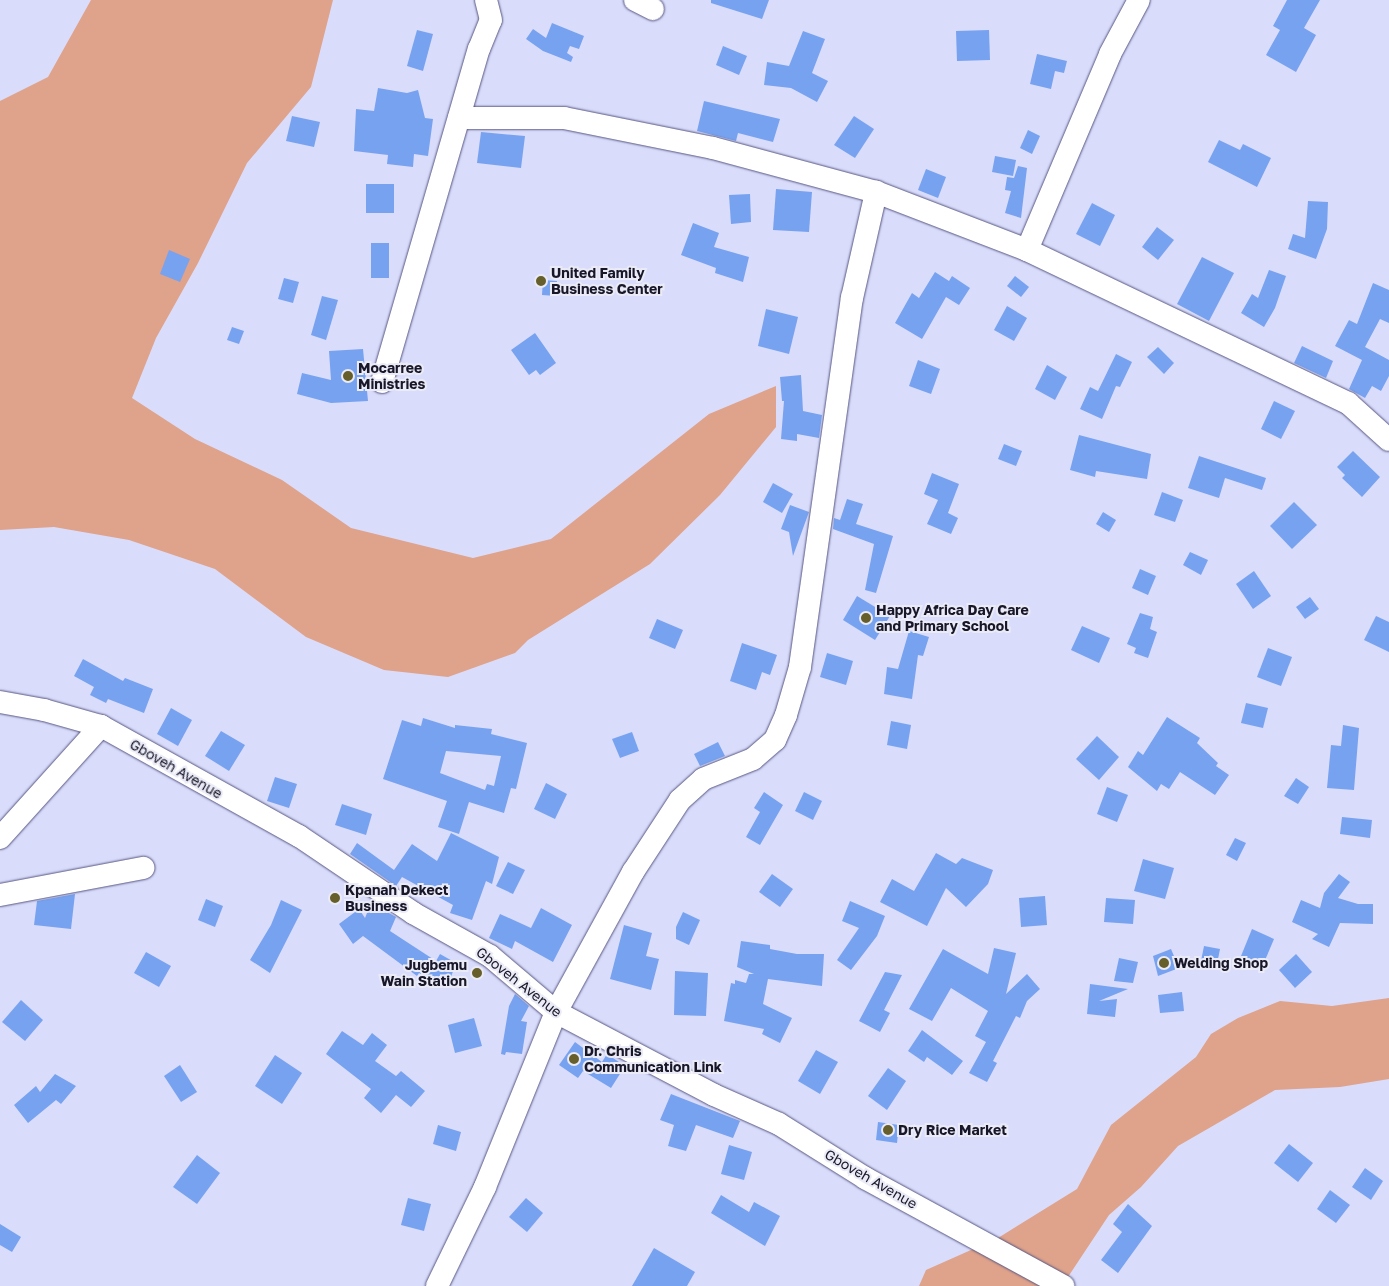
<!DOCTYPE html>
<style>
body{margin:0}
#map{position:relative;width:1389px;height:1286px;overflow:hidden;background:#dadcfb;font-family:"Golos Text",sans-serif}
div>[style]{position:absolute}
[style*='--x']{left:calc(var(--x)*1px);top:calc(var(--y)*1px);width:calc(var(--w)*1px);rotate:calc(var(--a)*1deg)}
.green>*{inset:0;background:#dfa28a}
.building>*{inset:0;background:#77a2f0}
.roads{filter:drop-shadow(0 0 1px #555682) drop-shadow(0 0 1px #555682)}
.minor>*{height:22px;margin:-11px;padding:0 11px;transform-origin:11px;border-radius:11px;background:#fff}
.dots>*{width:14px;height:14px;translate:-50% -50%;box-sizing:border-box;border:2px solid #eaebf6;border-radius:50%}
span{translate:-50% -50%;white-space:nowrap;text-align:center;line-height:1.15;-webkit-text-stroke:4px #eaebf6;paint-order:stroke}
.poi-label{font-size:14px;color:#171729;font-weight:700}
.left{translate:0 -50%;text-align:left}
.right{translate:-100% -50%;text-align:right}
.street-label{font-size:14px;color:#171729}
</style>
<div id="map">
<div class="green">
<div style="clip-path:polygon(91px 0,333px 0,311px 87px,247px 163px,198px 263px,156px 338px,132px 398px,195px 439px,282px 480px,351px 528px,473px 558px,551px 539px,709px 414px,776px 386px,776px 427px,720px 495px,650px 564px,528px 640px,515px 653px,448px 677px,384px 670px,306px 637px,215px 569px,129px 540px,54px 527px,0 530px,0 101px,48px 77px)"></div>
<div style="clip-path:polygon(1389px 998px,1389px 1079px,1340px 1087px,1275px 1090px,1178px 1146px,1141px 1187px,1109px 1215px,1062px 1286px,919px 1286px,926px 1270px,998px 1238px,1077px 1189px,1111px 1125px,1196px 1057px,1211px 1034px,1238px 1018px,1280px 1001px,1332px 1006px)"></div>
</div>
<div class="building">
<div style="clip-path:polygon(711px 0,769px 0,762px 19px,711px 3px)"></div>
<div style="clip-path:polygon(1287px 0,1320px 0,1304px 28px,1316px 35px,1296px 72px,1266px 55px,1280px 30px,1273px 26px)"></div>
<div style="clip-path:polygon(552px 23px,584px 36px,579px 49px,570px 46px,567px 53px,573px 57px,571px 62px,543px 51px,526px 39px,533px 29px,546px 38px)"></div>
<div style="clip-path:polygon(417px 30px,433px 34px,423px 71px,407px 66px)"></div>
<div style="clip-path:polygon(989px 30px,990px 60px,957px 61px,956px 31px)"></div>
<div style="clip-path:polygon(803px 31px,825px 39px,812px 73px,828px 81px,817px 102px,791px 88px,764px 85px,767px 62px,789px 66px)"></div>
<div style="clip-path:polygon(723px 46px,747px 56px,739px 75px,716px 65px)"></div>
<div style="clip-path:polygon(1037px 54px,1067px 61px,1064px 73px,1055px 71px,1051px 89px,1030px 84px)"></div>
<div style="clip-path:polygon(378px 88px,407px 93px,418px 90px,425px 118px,433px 119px,428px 156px,414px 154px,413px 167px,387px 164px,388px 155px,354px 151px,356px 109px,374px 111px)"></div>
<div style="clip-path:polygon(704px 101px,780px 119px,773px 142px,738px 133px,736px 141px,697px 131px)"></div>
<div style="clip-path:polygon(292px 116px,320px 122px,314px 147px,286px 141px)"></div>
<div style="clip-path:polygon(854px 116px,874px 129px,855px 158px,834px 145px)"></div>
<div style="clip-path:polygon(1028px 130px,1040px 136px,1032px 154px,1020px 148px)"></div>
<div style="clip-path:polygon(481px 132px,525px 136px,521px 168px,477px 163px)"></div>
<div style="clip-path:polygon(1219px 140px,1240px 150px,1243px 144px,1271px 158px,1257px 187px,1208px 162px)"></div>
<div style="clip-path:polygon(995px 156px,1016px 160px,1013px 176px,992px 172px)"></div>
<div style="clip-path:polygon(1018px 166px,1027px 168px,1021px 218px,1005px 213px,1011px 191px,1005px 190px,1007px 177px,1014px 178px)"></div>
<div style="clip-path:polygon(926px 169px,946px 177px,938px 198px,918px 190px)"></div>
<div style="clip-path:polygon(366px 184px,394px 184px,394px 213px,366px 213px)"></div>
<div style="clip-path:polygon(776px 189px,812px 192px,809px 232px,773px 230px)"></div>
<div style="clip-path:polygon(750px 194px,751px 222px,731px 224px,729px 195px)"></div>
<div style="clip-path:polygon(1308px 201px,1328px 202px,1327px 229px,1316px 259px,1288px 249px,1293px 234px,1305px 238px)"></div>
<div style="clip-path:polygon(1092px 203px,1115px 215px,1100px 246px,1076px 234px)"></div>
<div style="clip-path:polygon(693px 223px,719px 233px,714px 247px,749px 257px,743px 282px,715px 273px,716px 268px,681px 255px)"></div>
<div style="clip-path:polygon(1157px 227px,1174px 240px,1158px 260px,1142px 247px)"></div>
<div style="clip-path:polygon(371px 243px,389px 243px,389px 278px,371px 278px)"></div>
<div style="clip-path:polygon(169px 250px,190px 259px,180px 282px,160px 274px)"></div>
<div style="clip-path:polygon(1202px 257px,1234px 273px,1209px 321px,1177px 304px)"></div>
<div style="clip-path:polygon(1269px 270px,1286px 276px,1275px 308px,1264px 327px,1241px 313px,1252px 294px,1258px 298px)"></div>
<div style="clip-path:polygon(935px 272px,949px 281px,952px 276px,970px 288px,959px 305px,946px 297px,922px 339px,895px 323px,912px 293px,919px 298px)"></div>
<div style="clip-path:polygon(1015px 276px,1029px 287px,1021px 297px,1007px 286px)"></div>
<div style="clip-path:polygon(284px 278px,299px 282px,293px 303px,278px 299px)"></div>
<div style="clip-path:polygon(543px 280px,557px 281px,556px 296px,542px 295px)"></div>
<div style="clip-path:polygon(1373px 283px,1389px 290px,1389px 323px,1380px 319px,1365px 347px,1389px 360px,1389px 376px,1381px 391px,1372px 386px,1365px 398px,1349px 389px,1362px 360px,1335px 346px,1349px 320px,1357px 324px)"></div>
<div style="clip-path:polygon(322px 296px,338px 300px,326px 340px,311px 335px)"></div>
<div style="clip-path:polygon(1007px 306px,1027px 318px,1014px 341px,994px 330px)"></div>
<div style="clip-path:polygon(766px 309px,798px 317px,789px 354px,758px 346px)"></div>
<div style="clip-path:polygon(232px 327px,244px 331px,239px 344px,227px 340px)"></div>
<div style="clip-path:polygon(535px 333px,556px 363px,540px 375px,536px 370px,529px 375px,511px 350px)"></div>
<div style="clip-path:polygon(1302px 346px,1333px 361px,1326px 378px,1294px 363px)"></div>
<div style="clip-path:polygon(1158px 347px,1174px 363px,1164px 374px,1147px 357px)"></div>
<div style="clip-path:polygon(363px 349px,368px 401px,331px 403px,297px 394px,302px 373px,331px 380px,329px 351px)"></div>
<div style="clip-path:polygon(1116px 354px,1132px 362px,1120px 387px,1116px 386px,1102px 419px,1080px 409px,1090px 387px,1098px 391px)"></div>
<div style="clip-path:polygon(918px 360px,940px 369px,931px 394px,909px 386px)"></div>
<div style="clip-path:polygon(1047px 365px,1067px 377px,1055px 400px,1035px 389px)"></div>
<div style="clip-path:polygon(801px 375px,803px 411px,822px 415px,819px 438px,797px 434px,797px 441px,781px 439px,784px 401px,782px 401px,780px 377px)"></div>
<div style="clip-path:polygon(1274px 401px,1295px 411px,1281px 439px,1261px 429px)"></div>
<div style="clip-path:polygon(1079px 435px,1151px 454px,1147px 479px,1096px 471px,1095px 477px,1070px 470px)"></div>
<div style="clip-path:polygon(1004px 444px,1022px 451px,1016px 466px,998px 459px)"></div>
<div style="clip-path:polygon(1353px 451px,1380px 477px,1362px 497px,1342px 478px,1345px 475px,1337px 467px)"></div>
<div style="clip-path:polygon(1199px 456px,1266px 478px,1262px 490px,1225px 478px,1219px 498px,1188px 488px)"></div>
<div style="clip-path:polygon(932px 473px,959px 484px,948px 513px,958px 518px,951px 534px,927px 524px,938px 500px,924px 494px)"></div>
<div style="clip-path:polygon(773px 483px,793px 494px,782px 513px,763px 502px)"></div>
<div style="clip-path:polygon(1162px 492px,1183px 500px,1175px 522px,1154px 515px)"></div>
<div style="clip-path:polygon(847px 499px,863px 504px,856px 524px,893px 536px,876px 593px,865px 590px,874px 544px,833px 529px,834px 518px,840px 520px)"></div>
<div style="clip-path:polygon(1294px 502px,1317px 525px,1292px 549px,1270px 526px)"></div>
<div style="clip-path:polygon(790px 505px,809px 512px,793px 556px,789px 532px,781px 529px)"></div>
<div style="clip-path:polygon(1103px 512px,1116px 520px,1109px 532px,1096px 524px)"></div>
<div style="clip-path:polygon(1190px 552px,1208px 560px,1201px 575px,1183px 565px)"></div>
<div style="clip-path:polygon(1140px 569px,1156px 576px,1148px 595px,1132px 588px)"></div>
<div style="clip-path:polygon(1254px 571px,1271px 596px,1253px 609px,1236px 584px)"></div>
<div style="clip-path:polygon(857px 596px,890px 616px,875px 640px,843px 620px)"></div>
<div style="clip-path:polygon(1310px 597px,1319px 609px,1305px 619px,1296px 607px)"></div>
<div style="clip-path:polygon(1140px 613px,1153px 617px,1150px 629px,1157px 632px,1148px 658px,1134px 653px,1136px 648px,1127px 644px)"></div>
<div style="clip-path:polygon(1376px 616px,1389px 622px,1389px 652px,1364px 640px)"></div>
<div style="clip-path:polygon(657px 619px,683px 630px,675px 649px,649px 638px)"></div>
<div style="clip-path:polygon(1082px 626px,1110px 638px,1099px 663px,1071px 650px)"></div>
<div style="clip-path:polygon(909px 631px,929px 637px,923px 656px,918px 655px,912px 699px,884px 694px,887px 667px,898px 669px)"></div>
<div style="clip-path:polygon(742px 643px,777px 655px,770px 675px,762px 672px,756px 690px,730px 681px)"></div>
<div style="clip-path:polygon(1268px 648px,1292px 657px,1281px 686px,1257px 677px)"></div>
<div style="clip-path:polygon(827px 653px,853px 661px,846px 685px,820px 677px)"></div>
<div style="clip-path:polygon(83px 659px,123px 681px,125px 678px,153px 689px,144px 713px,108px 699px,106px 703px,90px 695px,94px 687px,74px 676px)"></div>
<div style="clip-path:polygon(1246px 703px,1268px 708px,1263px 728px,1241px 723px)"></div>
<div style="clip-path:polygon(171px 708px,192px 720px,178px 746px,157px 734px)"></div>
<div style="clip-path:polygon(1167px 717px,1200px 738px,1197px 743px,1218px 763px,1216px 766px,1229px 775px,1215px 795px,1180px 772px,1169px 789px,1161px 784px,1157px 791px,1128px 767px,1138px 751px,1143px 755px)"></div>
<div style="clip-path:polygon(evenodd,423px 718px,455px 728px,455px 725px,492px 729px,491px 734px,527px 743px,516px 789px,511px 788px,504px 813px,469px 802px,459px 834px,438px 827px,447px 801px,383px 779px,402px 720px,421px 726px,423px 718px,446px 751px,501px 756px,494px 786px,487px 784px,485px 790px,440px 773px,446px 751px)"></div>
<div style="clip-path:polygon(891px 721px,911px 725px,907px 749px,887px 745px)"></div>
<div style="clip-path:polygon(1343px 725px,1359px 728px,1354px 790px,1327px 788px,1331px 745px,1341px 746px)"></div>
<div style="clip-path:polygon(221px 731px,245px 745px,229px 771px,205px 756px)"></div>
<div style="clip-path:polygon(632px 732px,639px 751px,620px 758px,612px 739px)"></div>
<div style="clip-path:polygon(1097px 736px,1119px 757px,1099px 780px,1076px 759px)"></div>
<div style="clip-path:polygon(718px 742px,725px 756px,700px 766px,694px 754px)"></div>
<div style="clip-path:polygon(275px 777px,297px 784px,289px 808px,267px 801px)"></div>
<div style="clip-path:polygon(1296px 778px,1309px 787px,1298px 804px,1284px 796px)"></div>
<div style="clip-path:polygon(546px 783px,567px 794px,555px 819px,534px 809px)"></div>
<div style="clip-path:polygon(1107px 787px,1128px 795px,1117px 822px,1097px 814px)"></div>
<div style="clip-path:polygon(764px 792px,783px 805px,760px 845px,746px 837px,760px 812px,754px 808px)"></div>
<div style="clip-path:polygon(804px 792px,822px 801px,813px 820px,795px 811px)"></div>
<div style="clip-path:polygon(342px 804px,372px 814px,366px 835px,335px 825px)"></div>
<div style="clip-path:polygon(1342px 817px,1372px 820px,1370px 838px,1340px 834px)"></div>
<div style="clip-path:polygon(451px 833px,499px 857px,492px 884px,486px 881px,472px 920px,450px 913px,453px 905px,402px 877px,396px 886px,350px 854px,357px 843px,394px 870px,412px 844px,437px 861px)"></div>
<div style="clip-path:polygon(1235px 838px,1246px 843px,1237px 861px,1226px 855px)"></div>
<div style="clip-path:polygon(936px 853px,956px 864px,962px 858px,993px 870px,988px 884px,966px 907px,946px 888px,927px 926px,880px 902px,892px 879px,914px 891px)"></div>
<div style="clip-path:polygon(1143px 859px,1174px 868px,1165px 899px,1134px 891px)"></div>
<div style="clip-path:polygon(508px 862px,525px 870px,513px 894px,496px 886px)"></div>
<div style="clip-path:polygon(772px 874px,793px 889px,780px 907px,759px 892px)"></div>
<div style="clip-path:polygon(1339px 874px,1350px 882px,1338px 898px,1358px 904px,1373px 904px,1373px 924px,1340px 923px,1329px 947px,1312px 939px,1318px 934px,1292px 922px,1301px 900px,1320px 908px,1324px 893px)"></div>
<div style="clip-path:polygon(75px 894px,71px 929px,34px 925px,37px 901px)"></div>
<div style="clip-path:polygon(1045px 896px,1047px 925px,1021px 927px,1019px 898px)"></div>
<div style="clip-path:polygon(1106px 898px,1135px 900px,1133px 924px,1104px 922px)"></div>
<div style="clip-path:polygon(206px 899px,223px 906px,215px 927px,198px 920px)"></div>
<div style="clip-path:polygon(281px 900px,302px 910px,270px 973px,250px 960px,271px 925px)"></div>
<div style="clip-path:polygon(850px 901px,885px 916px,877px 936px,851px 970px,837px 960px,859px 928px,842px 921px)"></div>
<div style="clip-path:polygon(371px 903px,396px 917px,390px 931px,436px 961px,440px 954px,456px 963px,447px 988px,419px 973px,417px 976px,363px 936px,353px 944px,339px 924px,359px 909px,365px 918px)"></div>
<div style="clip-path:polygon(541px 908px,572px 925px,553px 962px,515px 941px,512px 949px,489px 938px,500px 914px,531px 928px)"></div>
<div style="clip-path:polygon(683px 912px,700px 920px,689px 945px,676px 939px,676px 927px)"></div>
<div style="clip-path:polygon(624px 925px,652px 933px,646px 956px,659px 959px,651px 990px,610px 979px)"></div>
<div style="clip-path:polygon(1252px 929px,1274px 939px,1263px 965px,1241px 956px)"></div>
<div style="clip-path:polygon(741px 941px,770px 945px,770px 949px,797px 954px,824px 954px,822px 986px,768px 979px,763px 1004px,792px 1018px,780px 1043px,762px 1034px,764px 1029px,724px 1021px,731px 983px,735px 984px,735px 980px,746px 983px,749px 974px,754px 974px,737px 967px)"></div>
<div style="clip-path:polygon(1204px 946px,1220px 949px,1216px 969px,1200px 966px)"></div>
<div style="clip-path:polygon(994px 948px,1016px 953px,1006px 994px,1027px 974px,1040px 989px,1027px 1001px,1020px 1018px,1016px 1016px,993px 1061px,997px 1063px,987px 1082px,969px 1073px,986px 1042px,975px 1036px,988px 1011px,951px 988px,932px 1021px,909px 1009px,943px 949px,988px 974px)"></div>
<div style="clip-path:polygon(1171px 949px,1179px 968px,1158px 976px,1153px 956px)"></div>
<div style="clip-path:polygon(146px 952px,171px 966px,159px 987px,134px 973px)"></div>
<div style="clip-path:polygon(1296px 954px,1312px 972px,1295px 988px,1279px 970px)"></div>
<div style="clip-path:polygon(1119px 958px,1138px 962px,1133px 983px,1114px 981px)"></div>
<div style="clip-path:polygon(675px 971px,708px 973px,706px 1016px,674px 1015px)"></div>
<div style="clip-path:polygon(885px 972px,902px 975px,884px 1010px,890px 1013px,880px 1032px,859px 1021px)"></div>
<div style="clip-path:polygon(1090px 984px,1128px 989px,1099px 1001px,1117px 999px,1115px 1017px,1087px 1014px)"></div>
<div style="clip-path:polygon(1182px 992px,1184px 1011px,1160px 1013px,1158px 995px)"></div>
<div style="clip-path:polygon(515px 994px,529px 1006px,521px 1021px,527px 1022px,522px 1054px,506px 1052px,505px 1055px,501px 1054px,509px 1006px)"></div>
<div style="clip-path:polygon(21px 1000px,43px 1020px,25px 1041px,2px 1022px)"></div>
<div style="clip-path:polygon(474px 1018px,482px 1046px,455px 1053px,448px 1025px)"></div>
<div style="clip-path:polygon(922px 1030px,963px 1061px,952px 1075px,927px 1057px,924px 1062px,908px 1051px)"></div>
<div style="clip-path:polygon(342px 1031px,363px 1045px,372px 1033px,387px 1045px,375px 1061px,396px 1076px,401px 1071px,425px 1091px,411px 1107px,396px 1095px,381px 1113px,364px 1098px,371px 1089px,326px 1054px)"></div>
<div style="clip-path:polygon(575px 1042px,602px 1062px,607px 1054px,625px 1066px,611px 1088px,583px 1071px,578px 1078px,559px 1065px)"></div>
<div style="clip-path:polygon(816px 1050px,838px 1062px,820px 1094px,798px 1081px)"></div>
<div style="clip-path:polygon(275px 1055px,302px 1073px,282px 1104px,255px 1086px)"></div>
<div style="clip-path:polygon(180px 1065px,197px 1092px,181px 1102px,164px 1076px)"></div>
<div style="clip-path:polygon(888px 1068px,906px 1081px,887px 1110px,868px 1096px)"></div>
<div style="clip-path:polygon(55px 1074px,76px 1086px,61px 1104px,56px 1100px,28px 1123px,14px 1105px,36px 1086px,40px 1092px)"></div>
<div style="clip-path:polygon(671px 1094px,740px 1121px,733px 1138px,696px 1125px,686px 1151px,668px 1146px,674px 1125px,660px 1120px)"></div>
<div style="clip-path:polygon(878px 1122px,899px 1125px,897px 1143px,876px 1140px)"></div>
<div style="clip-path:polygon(438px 1125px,461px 1132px,456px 1151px,433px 1144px)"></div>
<div style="clip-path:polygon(1289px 1144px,1313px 1163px,1298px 1182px,1274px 1163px)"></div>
<div style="clip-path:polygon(729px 1145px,752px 1152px,744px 1180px,721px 1174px)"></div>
<div style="clip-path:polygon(197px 1155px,220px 1173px,197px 1204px,173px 1187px)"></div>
<div style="clip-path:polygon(1365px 1168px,1383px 1181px,1371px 1200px,1352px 1187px)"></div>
<div style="clip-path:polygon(1330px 1190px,1350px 1205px,1336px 1223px,1317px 1209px)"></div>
<div style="clip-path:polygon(721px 1195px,749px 1212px,754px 1202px,780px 1216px,765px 1246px,711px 1213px)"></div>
<div style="clip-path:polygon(408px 1198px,431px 1204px,424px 1231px,401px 1225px)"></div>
<div style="clip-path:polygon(526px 1198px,543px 1213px,527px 1232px,509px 1217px)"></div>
<div style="clip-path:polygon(1128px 1204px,1152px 1226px,1118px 1273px,1101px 1260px,1122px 1232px,1113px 1224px)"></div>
<div style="clip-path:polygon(0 1224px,21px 1237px,12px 1252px,0 1245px)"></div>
<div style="clip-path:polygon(654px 1248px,695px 1272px,687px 1286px,632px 1286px)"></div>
</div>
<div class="roads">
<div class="minor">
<div style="--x:635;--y:0;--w:20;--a:27"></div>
<div style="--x:459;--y:118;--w:105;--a:0"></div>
<div style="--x:564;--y:118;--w:152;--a:11.4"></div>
<div style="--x:713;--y:148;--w:169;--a:15.1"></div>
<div style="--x:876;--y:192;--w:162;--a:21"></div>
<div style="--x:1027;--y:250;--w:356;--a:25.5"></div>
<div style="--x:1348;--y:403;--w:55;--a:42.1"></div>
<div style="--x:1027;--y:250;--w:213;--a:-67"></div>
<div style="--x:1110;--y:54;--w:61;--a:-61.8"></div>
<div style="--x:382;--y:382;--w:347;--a:-73.8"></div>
<div style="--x:479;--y:49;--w:31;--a:-68"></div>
<div style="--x:491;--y:20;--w:21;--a:-104"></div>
<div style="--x:0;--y:702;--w:45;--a:10.3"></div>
<div style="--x:44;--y:710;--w:59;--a:15.7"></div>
<div style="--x:101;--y:726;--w:227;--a:29.1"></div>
<div style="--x:299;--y:836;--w:138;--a:34"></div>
<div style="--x:413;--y:913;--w:88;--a:29.2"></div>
<div style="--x:490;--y:956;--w:87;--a:40.3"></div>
<div style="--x:556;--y:1012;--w:178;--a:27.7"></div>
<div style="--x:714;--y:1095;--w:71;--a:24"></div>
<div style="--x:779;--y:1124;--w:102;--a:32.1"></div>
<div style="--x:865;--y:1178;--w:226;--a:28.6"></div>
<div style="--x:0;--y:838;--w:151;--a:-48"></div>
<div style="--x:0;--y:895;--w:146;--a:-10.7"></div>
<div style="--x:437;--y:1286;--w:110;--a:-64.1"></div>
<div style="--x:485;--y:1187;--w:189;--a:-67.9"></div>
<div style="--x:556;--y:1012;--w:160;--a:-61.2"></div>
<div style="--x:633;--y:872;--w:86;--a:-56.9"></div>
<div style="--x:680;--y:800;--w:31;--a:-42"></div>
<div style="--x:703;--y:779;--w:54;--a:-21.8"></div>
<div style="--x:753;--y:759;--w:29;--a:-41"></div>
<div style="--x:775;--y:740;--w:27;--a:-66"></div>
<div style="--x:786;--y:715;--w:50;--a:-73.7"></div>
<div style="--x:800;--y:667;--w:373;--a:-82"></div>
<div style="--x:852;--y:298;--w:109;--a:-77.2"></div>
</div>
</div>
<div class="dots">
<div style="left:541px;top:281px;background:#665f2c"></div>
<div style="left:348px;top:376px;background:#665f2c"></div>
<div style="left:866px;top:618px;background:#665f2c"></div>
<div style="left:335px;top:898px;background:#665f2c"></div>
<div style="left:1164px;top:963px;background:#665f2c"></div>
<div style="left:477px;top:973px;background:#665f2c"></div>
<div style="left:574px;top:1059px;background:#665f2c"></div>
<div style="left:888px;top:1130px;background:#665f2c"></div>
</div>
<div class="poi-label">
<span class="left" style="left:551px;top:281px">United Family<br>Business Center</span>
<span class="left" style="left:358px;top:376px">Mocarree<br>Ministries</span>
<span class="left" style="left:876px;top:618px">Happy Africa Day Care<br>and Primary School</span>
<span class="left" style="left:345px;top:898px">Kpanah Dekect<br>Business</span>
<span class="left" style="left:1174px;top:963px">Welding Shop</span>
<span class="right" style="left:467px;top:973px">Jugbemu<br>Wain Station</span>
<span class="left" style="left:584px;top:1059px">Dr. Chris<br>Communication Link</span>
<span class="left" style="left:898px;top:1130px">Dry Rice Market</span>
</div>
<div class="street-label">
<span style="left:176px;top:769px;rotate:30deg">Gboveh Avenue</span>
<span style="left:519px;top:982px;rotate:38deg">Gboveh Avenue</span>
<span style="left:871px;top:1179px;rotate:30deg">Gboveh Avenue</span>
</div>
</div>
